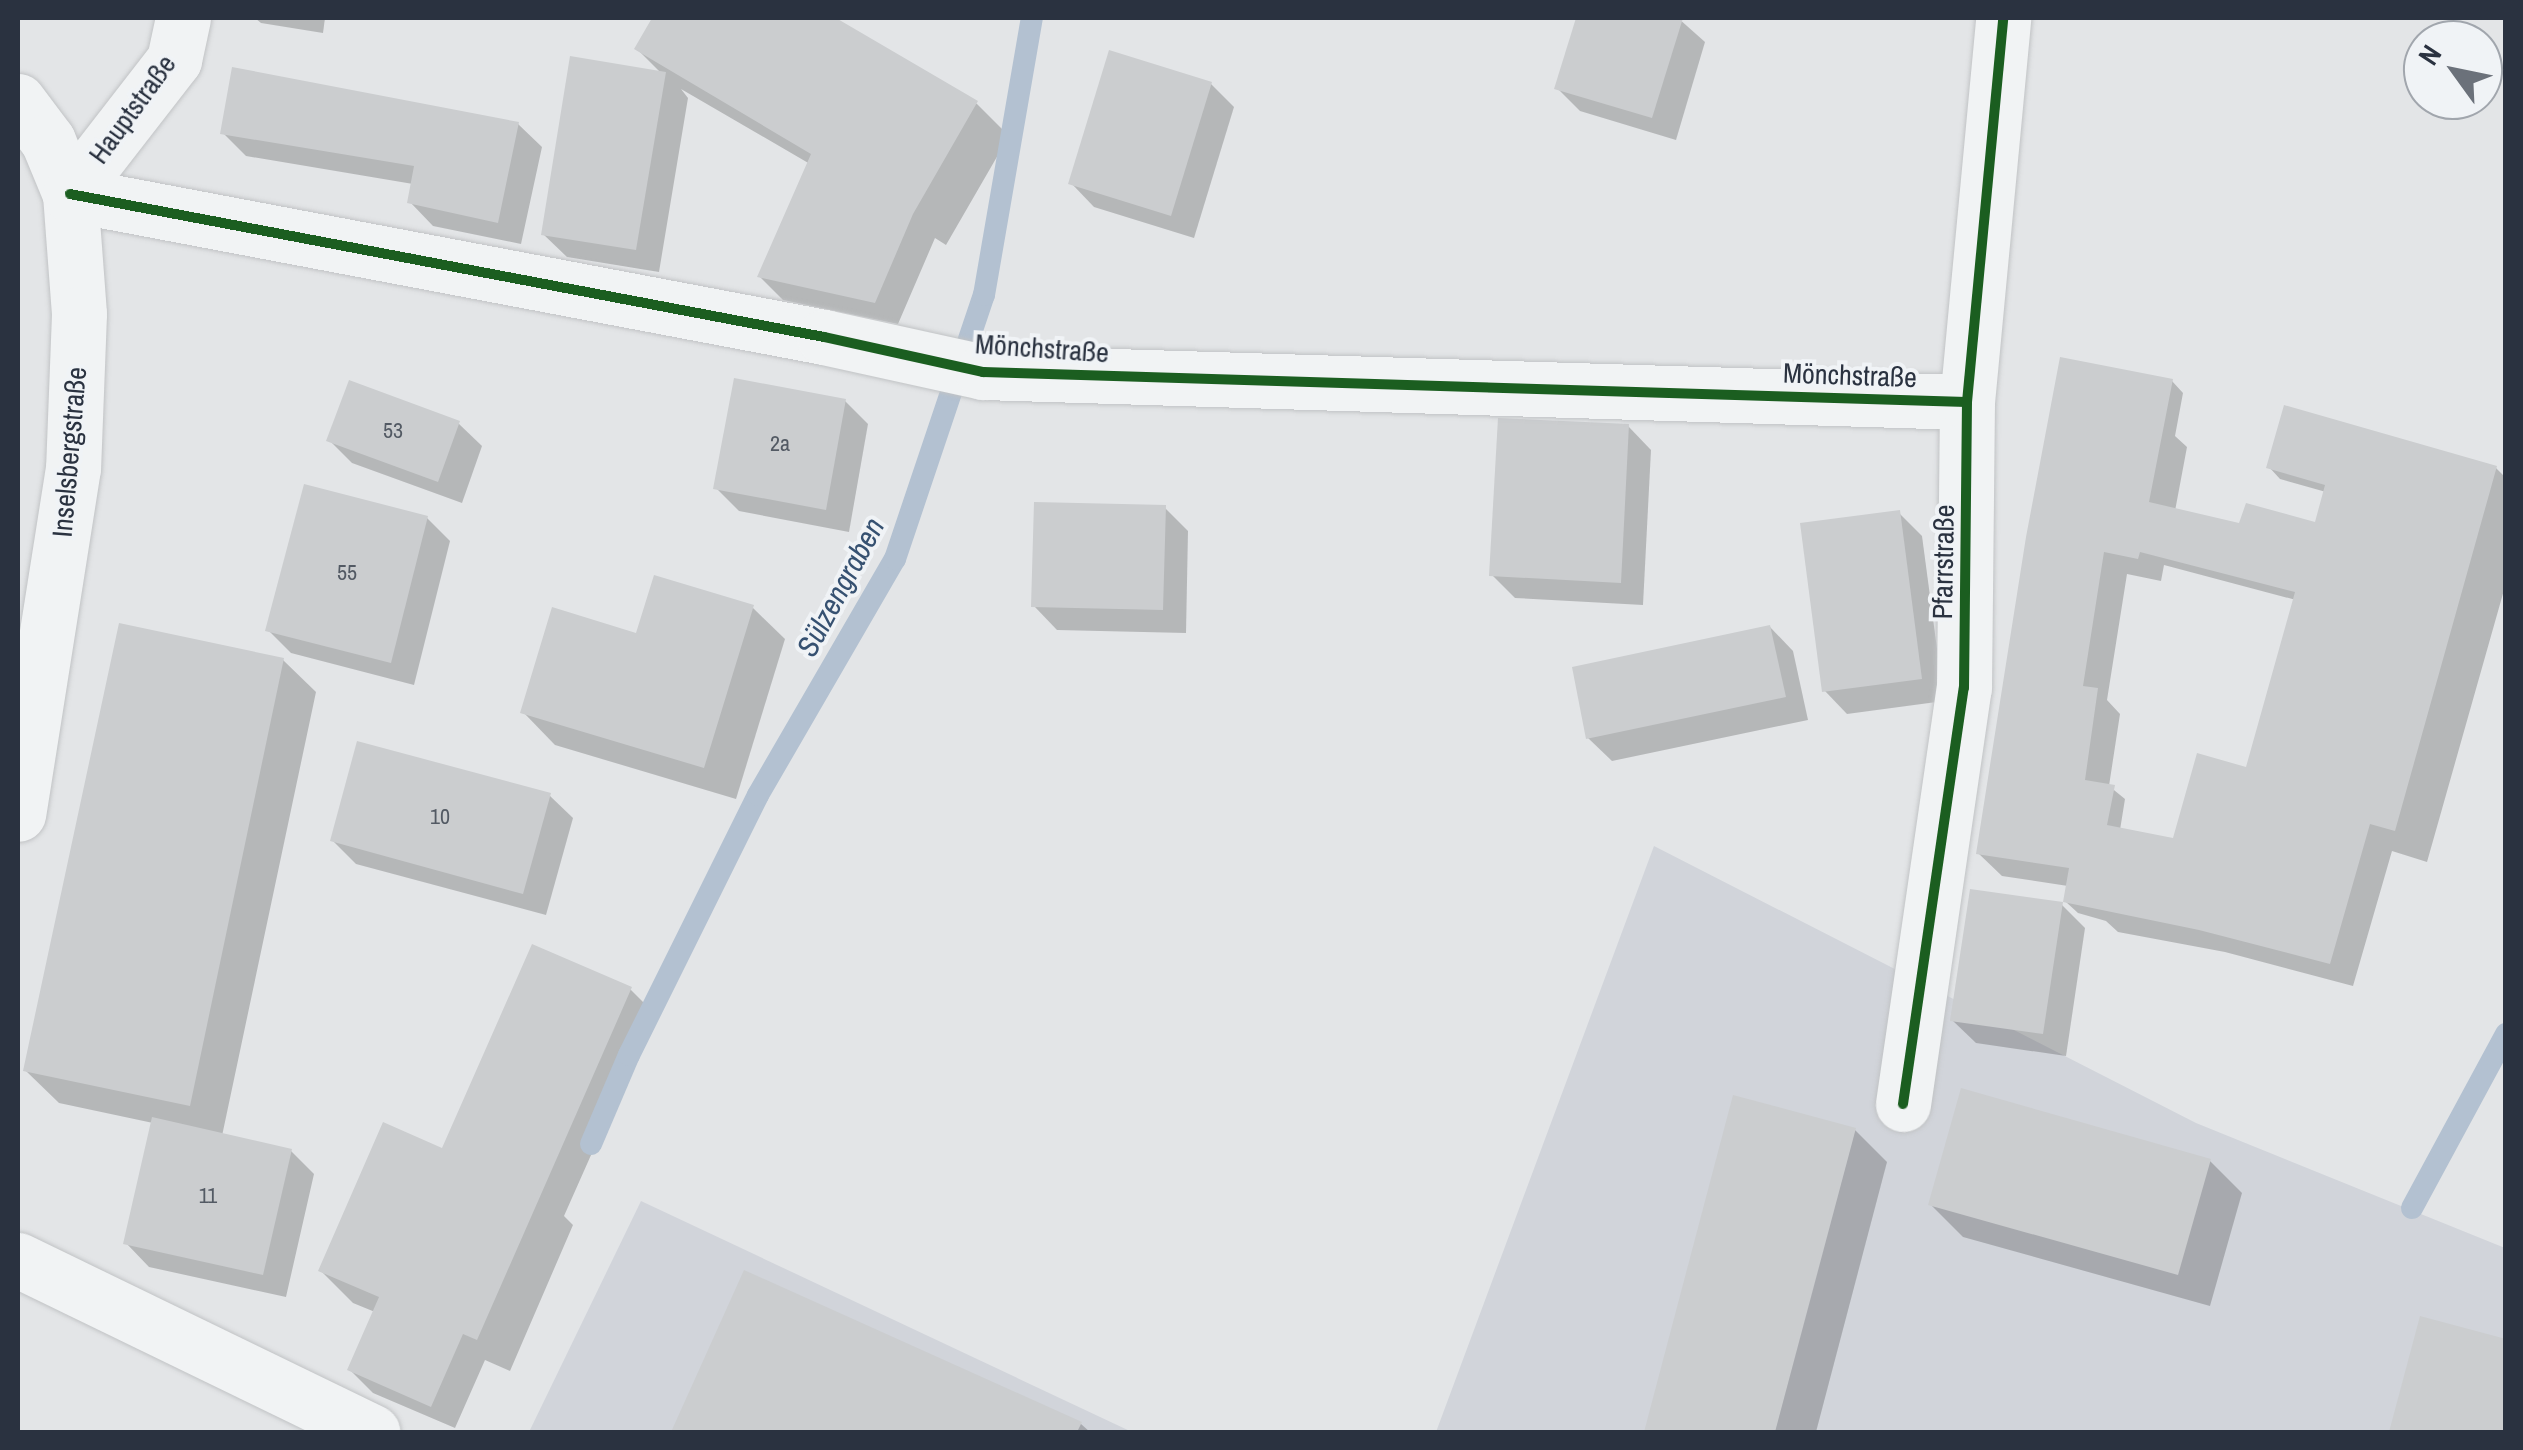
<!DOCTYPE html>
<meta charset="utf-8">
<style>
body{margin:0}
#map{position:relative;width:2523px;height:1450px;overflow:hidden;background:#e3e5e7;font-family:"Archivo Narrow",sans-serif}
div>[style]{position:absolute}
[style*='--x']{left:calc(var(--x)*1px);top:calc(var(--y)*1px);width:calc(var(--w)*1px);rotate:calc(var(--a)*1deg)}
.built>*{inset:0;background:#d1d4da}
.shadow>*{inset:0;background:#0003}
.stream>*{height:22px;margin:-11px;padding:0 11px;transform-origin:11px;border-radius:11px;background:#b3c1d1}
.building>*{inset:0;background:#cbcdcf}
.roads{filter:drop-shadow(0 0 2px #c1c3c5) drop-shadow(0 0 2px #c1c3c5)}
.minor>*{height:55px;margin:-27.5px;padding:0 27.5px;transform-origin:27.5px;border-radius:27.5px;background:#f1f3f4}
.cycleway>*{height:10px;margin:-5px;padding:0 5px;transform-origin:5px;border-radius:5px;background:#1b5e20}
span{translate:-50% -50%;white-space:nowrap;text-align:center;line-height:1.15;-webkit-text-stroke:8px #f0f3f6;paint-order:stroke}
.number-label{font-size:22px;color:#535a64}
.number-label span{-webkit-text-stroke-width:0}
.street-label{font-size:28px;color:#2a3240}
.water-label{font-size:30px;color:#365171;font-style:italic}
.frame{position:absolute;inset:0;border:20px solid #2a3240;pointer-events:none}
.north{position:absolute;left:2403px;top:20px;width:100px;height:100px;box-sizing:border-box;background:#f0f3f6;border:2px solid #a1a6ad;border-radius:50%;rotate:303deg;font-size:28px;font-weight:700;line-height:40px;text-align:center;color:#2a3240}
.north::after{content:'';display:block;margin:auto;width:35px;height:45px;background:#6b717a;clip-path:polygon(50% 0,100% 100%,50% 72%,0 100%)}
</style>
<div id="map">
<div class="built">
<div style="clip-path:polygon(1654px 846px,2196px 1123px,2505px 1248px,2505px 1432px,1436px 1432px)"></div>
<div style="clip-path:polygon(641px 1201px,1132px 1432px,529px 1432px)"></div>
</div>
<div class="shadow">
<div style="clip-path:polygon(255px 18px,325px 18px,323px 33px,261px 23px)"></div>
<div style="clip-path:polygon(655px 18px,831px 18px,977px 104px,1009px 136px,946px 245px,935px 238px,898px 324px,783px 300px,760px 277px,810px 164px,681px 89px,688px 98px,659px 272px,567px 257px,543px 234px,662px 74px,637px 49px)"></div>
<div style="clip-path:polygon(1578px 18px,1678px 18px,1705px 42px,1676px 140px,1580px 111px,1557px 88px)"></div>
<div style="clip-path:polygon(1211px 84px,1234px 107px,1194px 238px,1094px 207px,1071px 183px)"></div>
<div style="clip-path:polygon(518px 124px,542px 147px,521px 244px,433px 226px,410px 202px,413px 184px,246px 156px,223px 133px)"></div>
<div style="clip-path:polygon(evenodd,2172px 381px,2183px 393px,2175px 436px,2187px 447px,2175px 511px,2241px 526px,2316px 527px,2326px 492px,2280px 479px,2269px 467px,2496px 468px,2506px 478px,2506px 583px,2427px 862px,2392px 851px,2353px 986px,2225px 952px,2118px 932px,2106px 921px,2078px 913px,2066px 902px,2068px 886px,2002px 876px,1978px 853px,2172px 381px,2164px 565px,2296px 600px,2247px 771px,2182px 843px,2120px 830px,2125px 799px,2109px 786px,2120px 714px,2107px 700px,2127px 574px,2161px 581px,2164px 565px)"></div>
<div style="clip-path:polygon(845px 401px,868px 424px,849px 532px,739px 511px,716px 488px)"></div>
<div style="clip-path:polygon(458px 423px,482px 446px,462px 503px,352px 463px,329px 440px)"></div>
<div style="clip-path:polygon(1628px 426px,1651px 450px,1643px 605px,1515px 598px,1492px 575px)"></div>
<div style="clip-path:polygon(1165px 508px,1188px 531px,1186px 633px,1057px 630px,1034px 606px)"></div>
<div style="clip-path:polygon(1899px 513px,1922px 536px,1944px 701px,1847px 714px,1824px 690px)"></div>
<div style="clip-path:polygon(427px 518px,450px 541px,414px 685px,291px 653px,268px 630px)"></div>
<div style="clip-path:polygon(752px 607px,785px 639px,736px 799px,555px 745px,523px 712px,638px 636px)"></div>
<div style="clip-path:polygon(1770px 627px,1793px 651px,1808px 720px,1612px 761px,1588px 738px)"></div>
<div style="clip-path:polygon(283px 660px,316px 692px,222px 1136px,291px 1151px,314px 1174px,286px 1297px,149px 1267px,126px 1243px,153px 1123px,59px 1103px,26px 1071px)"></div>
<div style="clip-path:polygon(549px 795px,573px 818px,546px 915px,356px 864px,333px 841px)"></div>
<div style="clip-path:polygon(2062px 905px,2085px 928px,2066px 1056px,1976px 1043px,1952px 1020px)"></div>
<div style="clip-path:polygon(630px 989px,654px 1013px,564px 1216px,573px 1225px,510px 1371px,485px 1360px,455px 1428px,373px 1393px,350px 1370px,375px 1312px,353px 1303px,321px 1271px,444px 1151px)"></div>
<div style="clip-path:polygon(1735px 1098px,1855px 1130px,1887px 1162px,1816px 1432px,1647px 1432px)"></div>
<div style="clip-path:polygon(2210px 1161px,2242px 1193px,2210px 1306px,1963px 1237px,1930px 1204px)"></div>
<div style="clip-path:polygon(745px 1274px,1081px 1424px,1090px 1432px,674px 1432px)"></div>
<div style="clip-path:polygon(2422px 1319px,2506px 1342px,2506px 1432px,2391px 1432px)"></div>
</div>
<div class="stream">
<div style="--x:591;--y:1144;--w:97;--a:-66.9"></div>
<div style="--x:629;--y:1055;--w:290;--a:-63.6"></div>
<div style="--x:758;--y:795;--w:273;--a:-59.9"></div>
<div style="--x:895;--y:559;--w:279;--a:-71.4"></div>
<div style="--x:984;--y:295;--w:281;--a:-80.2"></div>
<div style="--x:2412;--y:1208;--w:198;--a:-61.6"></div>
</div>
<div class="building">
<div style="clip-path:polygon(652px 18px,836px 18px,978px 101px,913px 214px,875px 303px,757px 277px,811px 154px,634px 49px)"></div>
<div style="clip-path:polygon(1576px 18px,1683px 18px,1652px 118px,1554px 89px)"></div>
<div style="clip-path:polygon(1109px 50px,1212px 82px,1171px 216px,1068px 184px)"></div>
<div style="clip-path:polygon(570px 56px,666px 72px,636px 250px,541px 235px)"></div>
<div style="clip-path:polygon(232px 67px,519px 122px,498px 223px,407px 203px,414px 166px,220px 134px)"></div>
<div style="clip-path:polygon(evenodd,2060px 357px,2173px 379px,2149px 502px,2239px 523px,2246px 503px,2315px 522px,2325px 485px,2266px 468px,2284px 405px,2497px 466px,2395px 831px,2370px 824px,2330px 964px,2199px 930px,2063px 902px,2069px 868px,1976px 854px,2026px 537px,2060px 357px,2104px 552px,2138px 559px,2140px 552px,2295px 592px,2246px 767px,2197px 753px,2173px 838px,2107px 825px,2115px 785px,2085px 780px,2098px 688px,2083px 686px,2104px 552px)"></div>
<div style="clip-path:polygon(734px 378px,846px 399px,826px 510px,713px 489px)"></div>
<div style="clip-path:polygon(349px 380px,460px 421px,438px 482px,326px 441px)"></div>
<div style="clip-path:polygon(1498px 418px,1629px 424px,1621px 583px,1489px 576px)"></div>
<div style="clip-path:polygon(304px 484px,428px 516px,391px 663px,265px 631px)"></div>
<div style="clip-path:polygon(1034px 502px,1166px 505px,1163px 610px,1031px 607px)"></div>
<div style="clip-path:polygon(1900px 510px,1922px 679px,1822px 692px,1800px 523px)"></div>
<div style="clip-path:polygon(654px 575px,754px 605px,704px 768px,520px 713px,552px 607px,636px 633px)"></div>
<div style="clip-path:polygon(119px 623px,284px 658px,190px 1106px,23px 1071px)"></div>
<div style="clip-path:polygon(1770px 625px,1786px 697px,1586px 739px,1572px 667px)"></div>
<div style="clip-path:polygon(357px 741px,551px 793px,523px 894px,330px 841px)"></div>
<div style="clip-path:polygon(1970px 889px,2063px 902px,2043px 1034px,1950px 1021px)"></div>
<div style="clip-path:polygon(532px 944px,632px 987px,477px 1340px,463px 1334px,431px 1407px,347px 1370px,379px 1297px,318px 1271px,383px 1122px,442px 1148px)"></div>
<div style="clip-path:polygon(1961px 1088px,2211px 1159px,2178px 1275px,1928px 1205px)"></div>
<div style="clip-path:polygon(1733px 1095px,1856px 1128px,1775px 1432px,1644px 1432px)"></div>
<div style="clip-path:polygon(152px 1117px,292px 1149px,263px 1275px,123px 1244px)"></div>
<div style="clip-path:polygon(744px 1270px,1082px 1422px,1077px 1432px,671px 1432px)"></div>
<div style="clip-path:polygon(2420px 1316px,2506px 1339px,2506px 1432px,2389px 1432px)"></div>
</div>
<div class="roads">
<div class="minor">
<div style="--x:18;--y:101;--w:50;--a:53.1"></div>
<div style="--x:48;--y:141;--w:57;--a:67.5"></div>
<div style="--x:70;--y:194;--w:120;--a:85.7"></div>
<div style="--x:79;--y:314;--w:154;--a:92.2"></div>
<div style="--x:73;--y:468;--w:350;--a:99"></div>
<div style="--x:70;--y:194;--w:767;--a:10.74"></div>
<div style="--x:824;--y:337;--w:163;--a:12.4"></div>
<div style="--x:983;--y:372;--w:984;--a:1.75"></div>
<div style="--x:70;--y:194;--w:170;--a:-52.2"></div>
<div style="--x:174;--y:60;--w:43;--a:-77.9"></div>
<div style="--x:1903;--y:1104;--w:420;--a:-81.7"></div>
<div style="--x:1964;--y:688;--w:286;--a:-89.4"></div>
<div style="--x:1967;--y:402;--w:386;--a:-84.6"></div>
<div style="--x:18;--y:1260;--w:394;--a:25.9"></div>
</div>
</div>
<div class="cycleway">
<div style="--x:70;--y:194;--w:767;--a:10.74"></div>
<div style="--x:824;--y:337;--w:163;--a:12.4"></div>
<div style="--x:983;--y:372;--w:984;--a:1.75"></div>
<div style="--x:1903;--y:1104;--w:420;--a:-81.7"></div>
<div style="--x:1964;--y:688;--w:286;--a:-89.4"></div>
<div style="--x:1967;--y:402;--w:386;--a:-84.6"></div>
</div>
<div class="number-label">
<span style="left:393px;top:431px">53</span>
<span style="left:780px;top:444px">2a</span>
<span style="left:347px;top:573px">55</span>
<span style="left:440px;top:817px">10</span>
<span style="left:208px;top:1196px">11</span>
</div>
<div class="street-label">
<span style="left:132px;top:109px;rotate:-54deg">Hauptstraße</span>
<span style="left:1042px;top:348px;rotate:4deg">Mönchstraße</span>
<span style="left:1850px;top:375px;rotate:2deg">Mönchstraße</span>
<span style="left:69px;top:452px;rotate:-85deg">Inselsbergstraße</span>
<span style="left:1943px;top:562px;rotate:-89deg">Pfarrstraße</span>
</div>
<div class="water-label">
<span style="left:840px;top:587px;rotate:-62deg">Sülzengraben</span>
</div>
<div class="frame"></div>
<div class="north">N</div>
</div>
